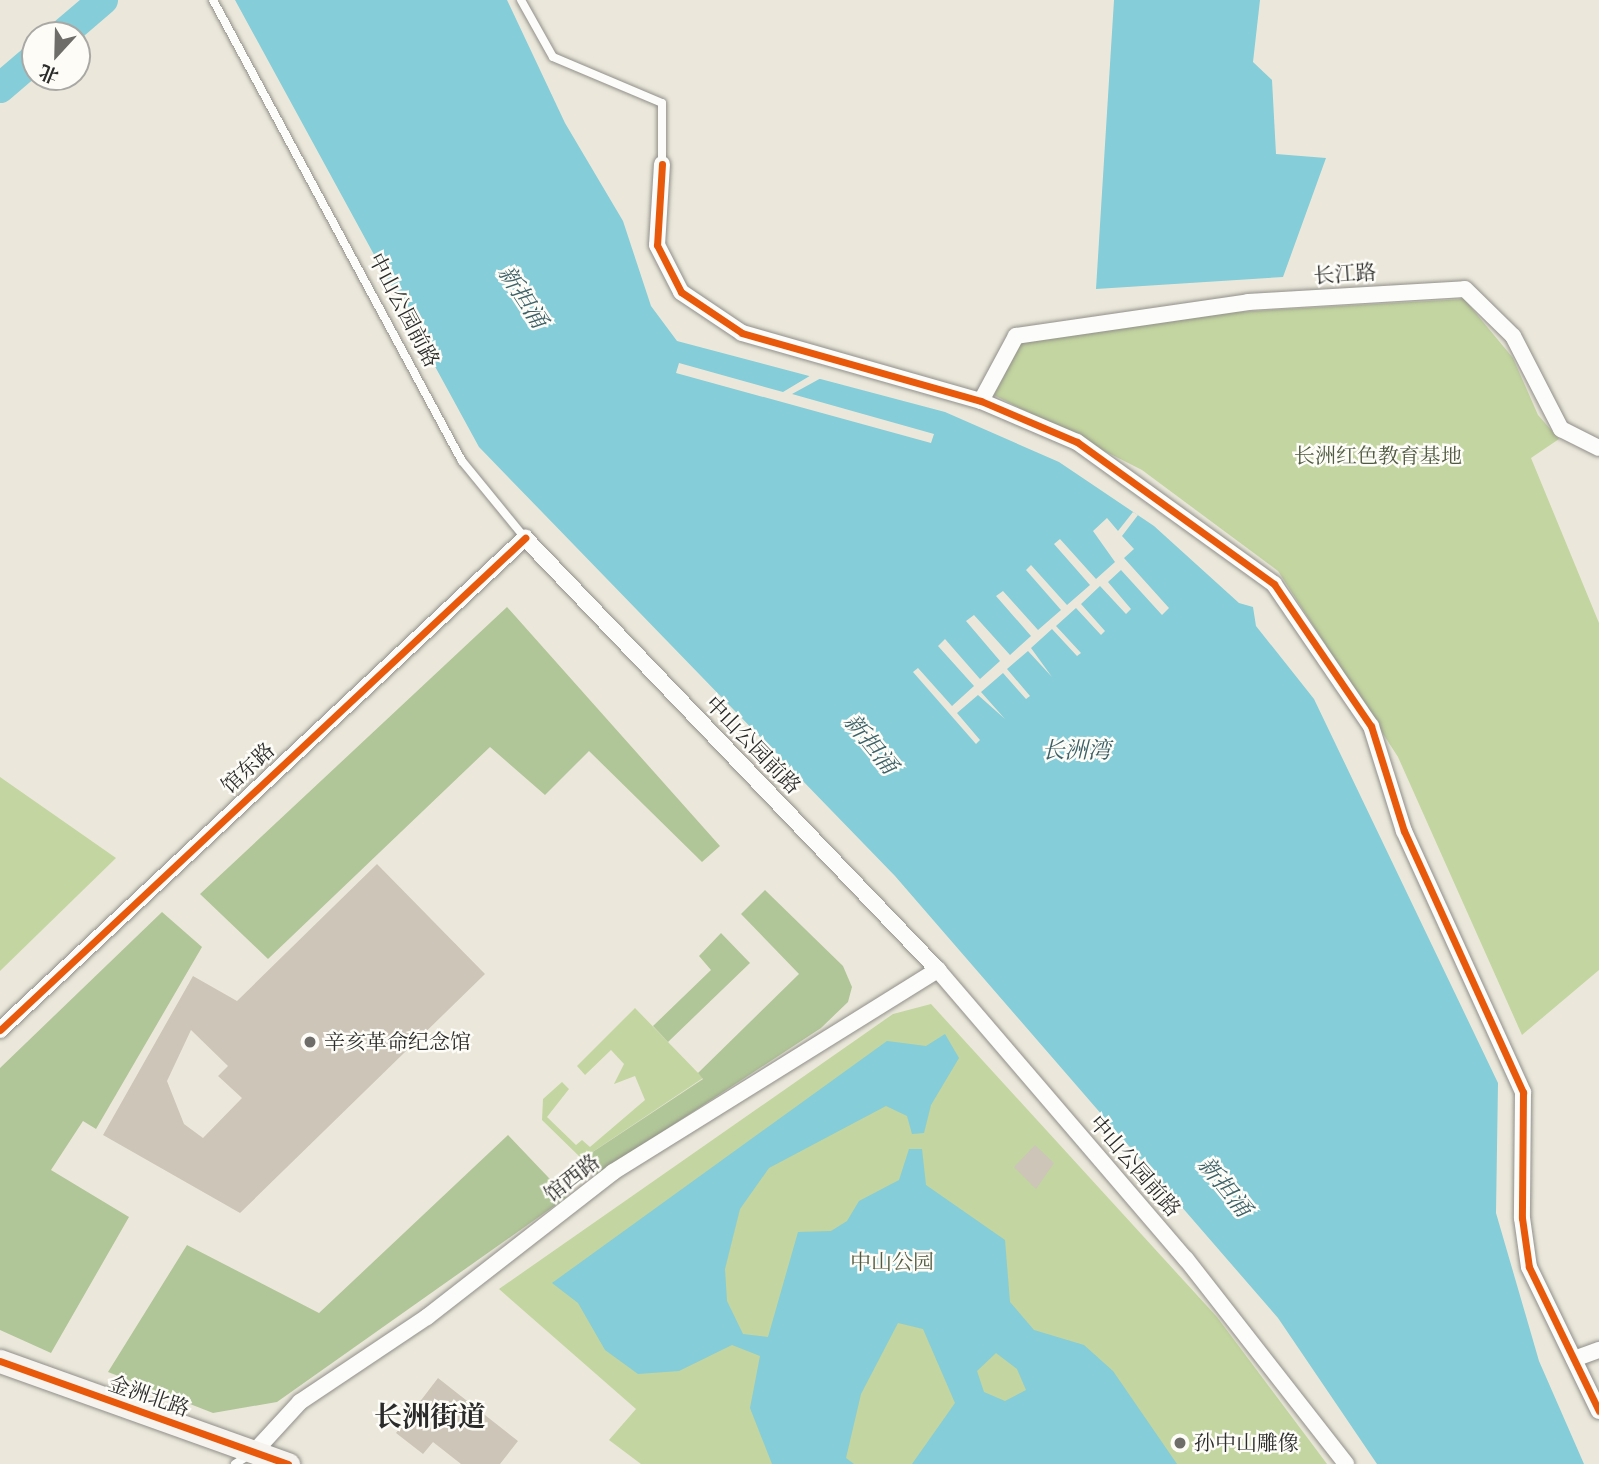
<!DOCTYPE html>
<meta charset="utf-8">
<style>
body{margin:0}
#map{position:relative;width:1599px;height:1464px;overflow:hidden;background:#ebe8db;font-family:Alegreya,"Noto Serif SC",serif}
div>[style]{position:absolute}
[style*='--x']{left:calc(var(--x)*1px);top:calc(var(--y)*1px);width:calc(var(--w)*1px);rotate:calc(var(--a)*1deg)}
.green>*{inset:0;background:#c3d5a0}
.forest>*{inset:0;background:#b1c698}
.water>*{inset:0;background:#85cdd8}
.pier>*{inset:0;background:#ebe8db}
.river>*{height:30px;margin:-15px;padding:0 15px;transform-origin:15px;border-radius:15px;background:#85cdd8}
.building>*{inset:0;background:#ccc5b8}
.roads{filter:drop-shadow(0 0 2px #918f89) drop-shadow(0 0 2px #918f89)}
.service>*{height:8px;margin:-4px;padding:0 4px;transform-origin:4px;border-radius:4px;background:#fcfcfa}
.minor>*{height:16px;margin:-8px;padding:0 8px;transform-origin:8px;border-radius:8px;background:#fcfcfa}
.secondary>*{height:23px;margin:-11.5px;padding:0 11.5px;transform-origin:11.5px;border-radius:11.5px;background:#f6f3ef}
.cycleway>*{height:7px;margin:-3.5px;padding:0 3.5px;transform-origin:3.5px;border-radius:3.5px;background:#e8590c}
.dots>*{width:19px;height:19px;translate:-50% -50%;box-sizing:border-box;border:4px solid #fdfcf7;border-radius:50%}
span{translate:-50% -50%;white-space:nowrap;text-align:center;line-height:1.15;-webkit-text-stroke:5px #fdfcf7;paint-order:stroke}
.street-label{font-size:21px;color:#2b2b2b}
.park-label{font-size:21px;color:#4f5a40}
.poi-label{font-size:21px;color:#2b2b2b}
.left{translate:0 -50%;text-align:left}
.water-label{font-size:23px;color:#3b6067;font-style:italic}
.district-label{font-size:28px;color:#2b2b2b;font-weight:700}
.north{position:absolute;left:21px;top:21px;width:70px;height:70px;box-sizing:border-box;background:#fdfcf7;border:2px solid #a9a8a5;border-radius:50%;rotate:202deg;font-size:19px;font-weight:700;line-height:28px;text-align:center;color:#2b2b2b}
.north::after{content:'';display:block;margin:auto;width:24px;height:32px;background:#6e6d69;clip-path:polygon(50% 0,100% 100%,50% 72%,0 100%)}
</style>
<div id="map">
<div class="green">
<div style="clip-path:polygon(1464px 299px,1513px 358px,1538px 415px,1559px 439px,1531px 458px,1599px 623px,1599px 970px,1522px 1035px,1398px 757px,1278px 571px,1142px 470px,994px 395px,1022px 342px,1237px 312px)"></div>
<div style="clip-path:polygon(0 777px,116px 858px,0 971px)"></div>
<div style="clip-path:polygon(931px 1004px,1217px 1317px,1327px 1464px,641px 1464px,609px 1440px,636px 1409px,499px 1289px,893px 1014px)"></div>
<div style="clip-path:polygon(635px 1008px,703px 1078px,582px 1159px,542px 1120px,543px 1099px,562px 1082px,569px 1089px,547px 1117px,576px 1145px,582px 1140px,590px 1147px,645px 1100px,635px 1076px,614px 1084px,624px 1064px,611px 1050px,585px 1075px,577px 1066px)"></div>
</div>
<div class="forest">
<div style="clip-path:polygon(507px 607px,720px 846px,702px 862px,589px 751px,545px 795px,490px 747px,268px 959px,200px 894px)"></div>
<div style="clip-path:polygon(765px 890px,843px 966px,852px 987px,848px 1002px,821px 1028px,595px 1176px,582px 1159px,703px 1079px,698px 1073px,799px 974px,741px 914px)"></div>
<div style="clip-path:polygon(162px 912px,202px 947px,96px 1129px,83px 1121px,51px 1170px,129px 1217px,51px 1353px,0 1330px,0 1068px)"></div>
<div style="clip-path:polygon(721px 933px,750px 963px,668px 1042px,653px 1026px,711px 970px,699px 956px)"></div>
<div style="clip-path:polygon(508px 1135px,567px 1197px,277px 1402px,213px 1413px,108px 1372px,187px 1245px,319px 1313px)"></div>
</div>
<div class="water">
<div style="clip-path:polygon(235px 0,507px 0,565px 123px,623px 221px,651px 306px,677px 341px,945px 412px,1059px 462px,1154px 526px,1239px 603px,1253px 607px,1256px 626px,1314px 699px,1498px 1083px,1496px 1213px,1539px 1361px,1584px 1464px,1377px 1464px,1278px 1318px,895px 876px,479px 447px)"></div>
<div style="clip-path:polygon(1114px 0,1260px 0,1253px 62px,1272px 80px,1276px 154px,1326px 158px,1283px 277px,1096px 289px)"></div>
<div style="clip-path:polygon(evenodd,945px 1034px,959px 1058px,931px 1105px,924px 1133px,912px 1134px,907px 1116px,886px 1106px,769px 1168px,740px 1209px,725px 1269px,727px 1301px,743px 1334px,768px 1337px,798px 1232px,831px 1231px,847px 1221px,859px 1201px,899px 1180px,909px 1149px,922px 1149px,926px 1185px,1005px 1240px,1010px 1302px,1034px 1330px,1084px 1345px,1113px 1371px,1177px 1464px,912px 1464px,955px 1403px,923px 1329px,898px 1323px,861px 1394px,846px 1458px,854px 1464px,772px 1464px,750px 1408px,760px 1356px,732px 1345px,679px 1371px,638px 1374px,605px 1350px,578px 1303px,552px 1283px,887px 1041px,926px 1046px,945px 1034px,996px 1353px,1017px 1369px,1026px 1390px,1005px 1401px,984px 1392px,977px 1371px,996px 1353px)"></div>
</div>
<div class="pier">
<div style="clip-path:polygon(679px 363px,783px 392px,813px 374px,823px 377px,792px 394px,934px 434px,931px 443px,676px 373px)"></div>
<div style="clip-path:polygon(1133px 512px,1138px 515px,1122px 536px,1134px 549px,1124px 558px,1169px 608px,1162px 615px,1121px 570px,1108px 582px,1131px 609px,1126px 614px,1100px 586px,1081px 604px,1105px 631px,1101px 635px,1076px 608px,1056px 626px,1081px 653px,1077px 656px,1052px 629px,1031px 648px,1052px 677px,1028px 651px,1007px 669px,1030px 696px,1026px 699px,1003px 673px,981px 692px,1005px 719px,978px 695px,957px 713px,980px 740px,976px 744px,913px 672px,918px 668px,952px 706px,974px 686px,938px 646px,945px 639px,980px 679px,1000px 661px,966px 621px,974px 615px,1010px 655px,1031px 636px,996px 596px,1003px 591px,1038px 630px,1061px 610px,1026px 570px,1031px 565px,1067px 605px,1090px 585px,1054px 544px,1060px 539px,1096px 579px,1115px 562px,1093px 531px,1107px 518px,1118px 531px)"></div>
</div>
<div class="river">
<div style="--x:62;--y:35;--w:54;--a:-40.5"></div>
<div style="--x:0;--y:88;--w:46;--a:-40.6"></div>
</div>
<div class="building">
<div style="clip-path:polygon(evenodd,377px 864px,485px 974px,240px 1213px,103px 1135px,193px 976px,237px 1001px,377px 864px,191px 1030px,228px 1066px,218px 1076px,242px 1098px,203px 1138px,184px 1124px,167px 1081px,191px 1030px)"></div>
<div style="clip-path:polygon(1035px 1145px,1054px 1163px,1036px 1189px,1014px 1167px)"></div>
<div style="clip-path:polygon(438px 1378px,518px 1441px,500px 1464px,461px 1464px,433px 1442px,423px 1454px,396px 1433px)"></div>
</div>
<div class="roads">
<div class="service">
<div style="--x:213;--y:0;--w:524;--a:61.63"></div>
<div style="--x:462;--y:461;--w:99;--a:50.7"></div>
<div style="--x:521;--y:0;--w:65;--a:60.7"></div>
<div style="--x:553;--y:57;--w:118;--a:22.9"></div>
<div style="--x:662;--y:103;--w:61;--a:90"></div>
<div style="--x:235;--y:1464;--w:19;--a:-32"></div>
</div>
<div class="minor">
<div style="--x:662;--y:164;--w:81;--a:93.5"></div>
<div style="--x:657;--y:245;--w:53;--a:62.9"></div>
<div style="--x:681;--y:292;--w:73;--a:33.9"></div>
<div style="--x:742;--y:333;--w:248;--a:15.9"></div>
<div style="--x:981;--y:401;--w:104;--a:23.1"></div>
<div style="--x:1077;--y:442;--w:243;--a:35.8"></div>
<div style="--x:1274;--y:584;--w:172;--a:55.7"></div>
<div style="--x:1371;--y:726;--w:110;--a:72.6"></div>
<div style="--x:1404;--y:831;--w:287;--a:65.5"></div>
<div style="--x:1523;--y:1092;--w:126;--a:90.5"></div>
<div style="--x:1522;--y:1218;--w:49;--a:81.9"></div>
<div style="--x:1529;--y:1267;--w:160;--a:64.1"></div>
<div style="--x:981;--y:401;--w:74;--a:-61.7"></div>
<div style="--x:1016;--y:336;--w:234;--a:-8.3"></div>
<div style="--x:1248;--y:302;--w:217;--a:-3.4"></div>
<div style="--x:1465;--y:289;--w:67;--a:44.4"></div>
<div style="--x:1513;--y:336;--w:105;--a:62.7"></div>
<div style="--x:1561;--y:429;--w:42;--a:26.6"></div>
<div style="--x:0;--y:1030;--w:720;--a:-43.14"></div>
<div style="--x:525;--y:538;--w:598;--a:46.29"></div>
<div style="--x:938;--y:970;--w:381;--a:49.4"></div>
<div style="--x:1186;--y:1259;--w:260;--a:52"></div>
<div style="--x:1574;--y:1359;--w:27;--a:-20"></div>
<div style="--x:255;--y:1451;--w:67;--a:-47.4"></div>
<div style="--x:300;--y:1402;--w:153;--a:-33.8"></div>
<div style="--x:427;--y:1317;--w:236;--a:-37.9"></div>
<div style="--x:613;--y:1172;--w:383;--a:-31.9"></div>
</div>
<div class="secondary">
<div style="--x:0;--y:1361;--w:306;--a:19.7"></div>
</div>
</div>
<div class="cycleway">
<div style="--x:662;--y:164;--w:81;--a:93.5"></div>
<div style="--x:657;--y:245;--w:53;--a:62.9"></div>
<div style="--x:681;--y:292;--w:73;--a:33.9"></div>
<div style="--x:742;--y:333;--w:248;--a:15.9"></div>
<div style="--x:981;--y:401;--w:104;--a:23.1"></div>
<div style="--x:1077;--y:442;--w:243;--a:35.8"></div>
<div style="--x:1274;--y:584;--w:172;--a:55.7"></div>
<div style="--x:1371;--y:726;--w:110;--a:72.6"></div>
<div style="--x:1404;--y:831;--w:287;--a:65.5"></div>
<div style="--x:1523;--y:1092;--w:126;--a:90.5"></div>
<div style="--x:1522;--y:1218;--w:49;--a:81.9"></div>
<div style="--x:1529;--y:1267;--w:160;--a:64.1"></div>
<div style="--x:0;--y:1030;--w:720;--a:-43.14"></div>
<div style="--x:0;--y:1361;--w:306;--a:19.7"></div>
</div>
<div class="dots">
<div style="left:310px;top:1042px;background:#6e6d69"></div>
<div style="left:1180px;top:1443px;background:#6e6d69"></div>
</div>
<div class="street-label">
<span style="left:1345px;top:274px;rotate:-4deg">长江路</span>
<span style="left:404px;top:310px;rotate:62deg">中山公园前路</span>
<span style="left:753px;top:745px;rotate:46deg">中山公园前路</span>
<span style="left:248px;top:768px;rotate:-43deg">馆东路</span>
<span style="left:1135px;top:1166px;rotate:49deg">中山公园前路</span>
<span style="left:572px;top:1178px;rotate:-38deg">馆西路</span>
<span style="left:149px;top:1396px;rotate:19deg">金洲北路</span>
</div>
<div class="park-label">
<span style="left:1378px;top:456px">长洲红色教育基地</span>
<span style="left:892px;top:1262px">中山公园</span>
</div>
<div class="poi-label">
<span class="left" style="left:324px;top:1042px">辛亥革命纪念馆</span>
<span class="left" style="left:1194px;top:1443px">孙中山雕像</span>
</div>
<div class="water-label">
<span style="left:522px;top:297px;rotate:57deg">新担涌</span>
<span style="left:870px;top:744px;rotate:51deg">新担涌</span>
<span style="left:1076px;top:751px">长洲湾</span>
<span style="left:1224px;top:1187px;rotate:51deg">新担涌</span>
</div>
<div class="district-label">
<span style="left:430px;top:1417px">长洲街道</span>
</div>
<div class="north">北</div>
</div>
